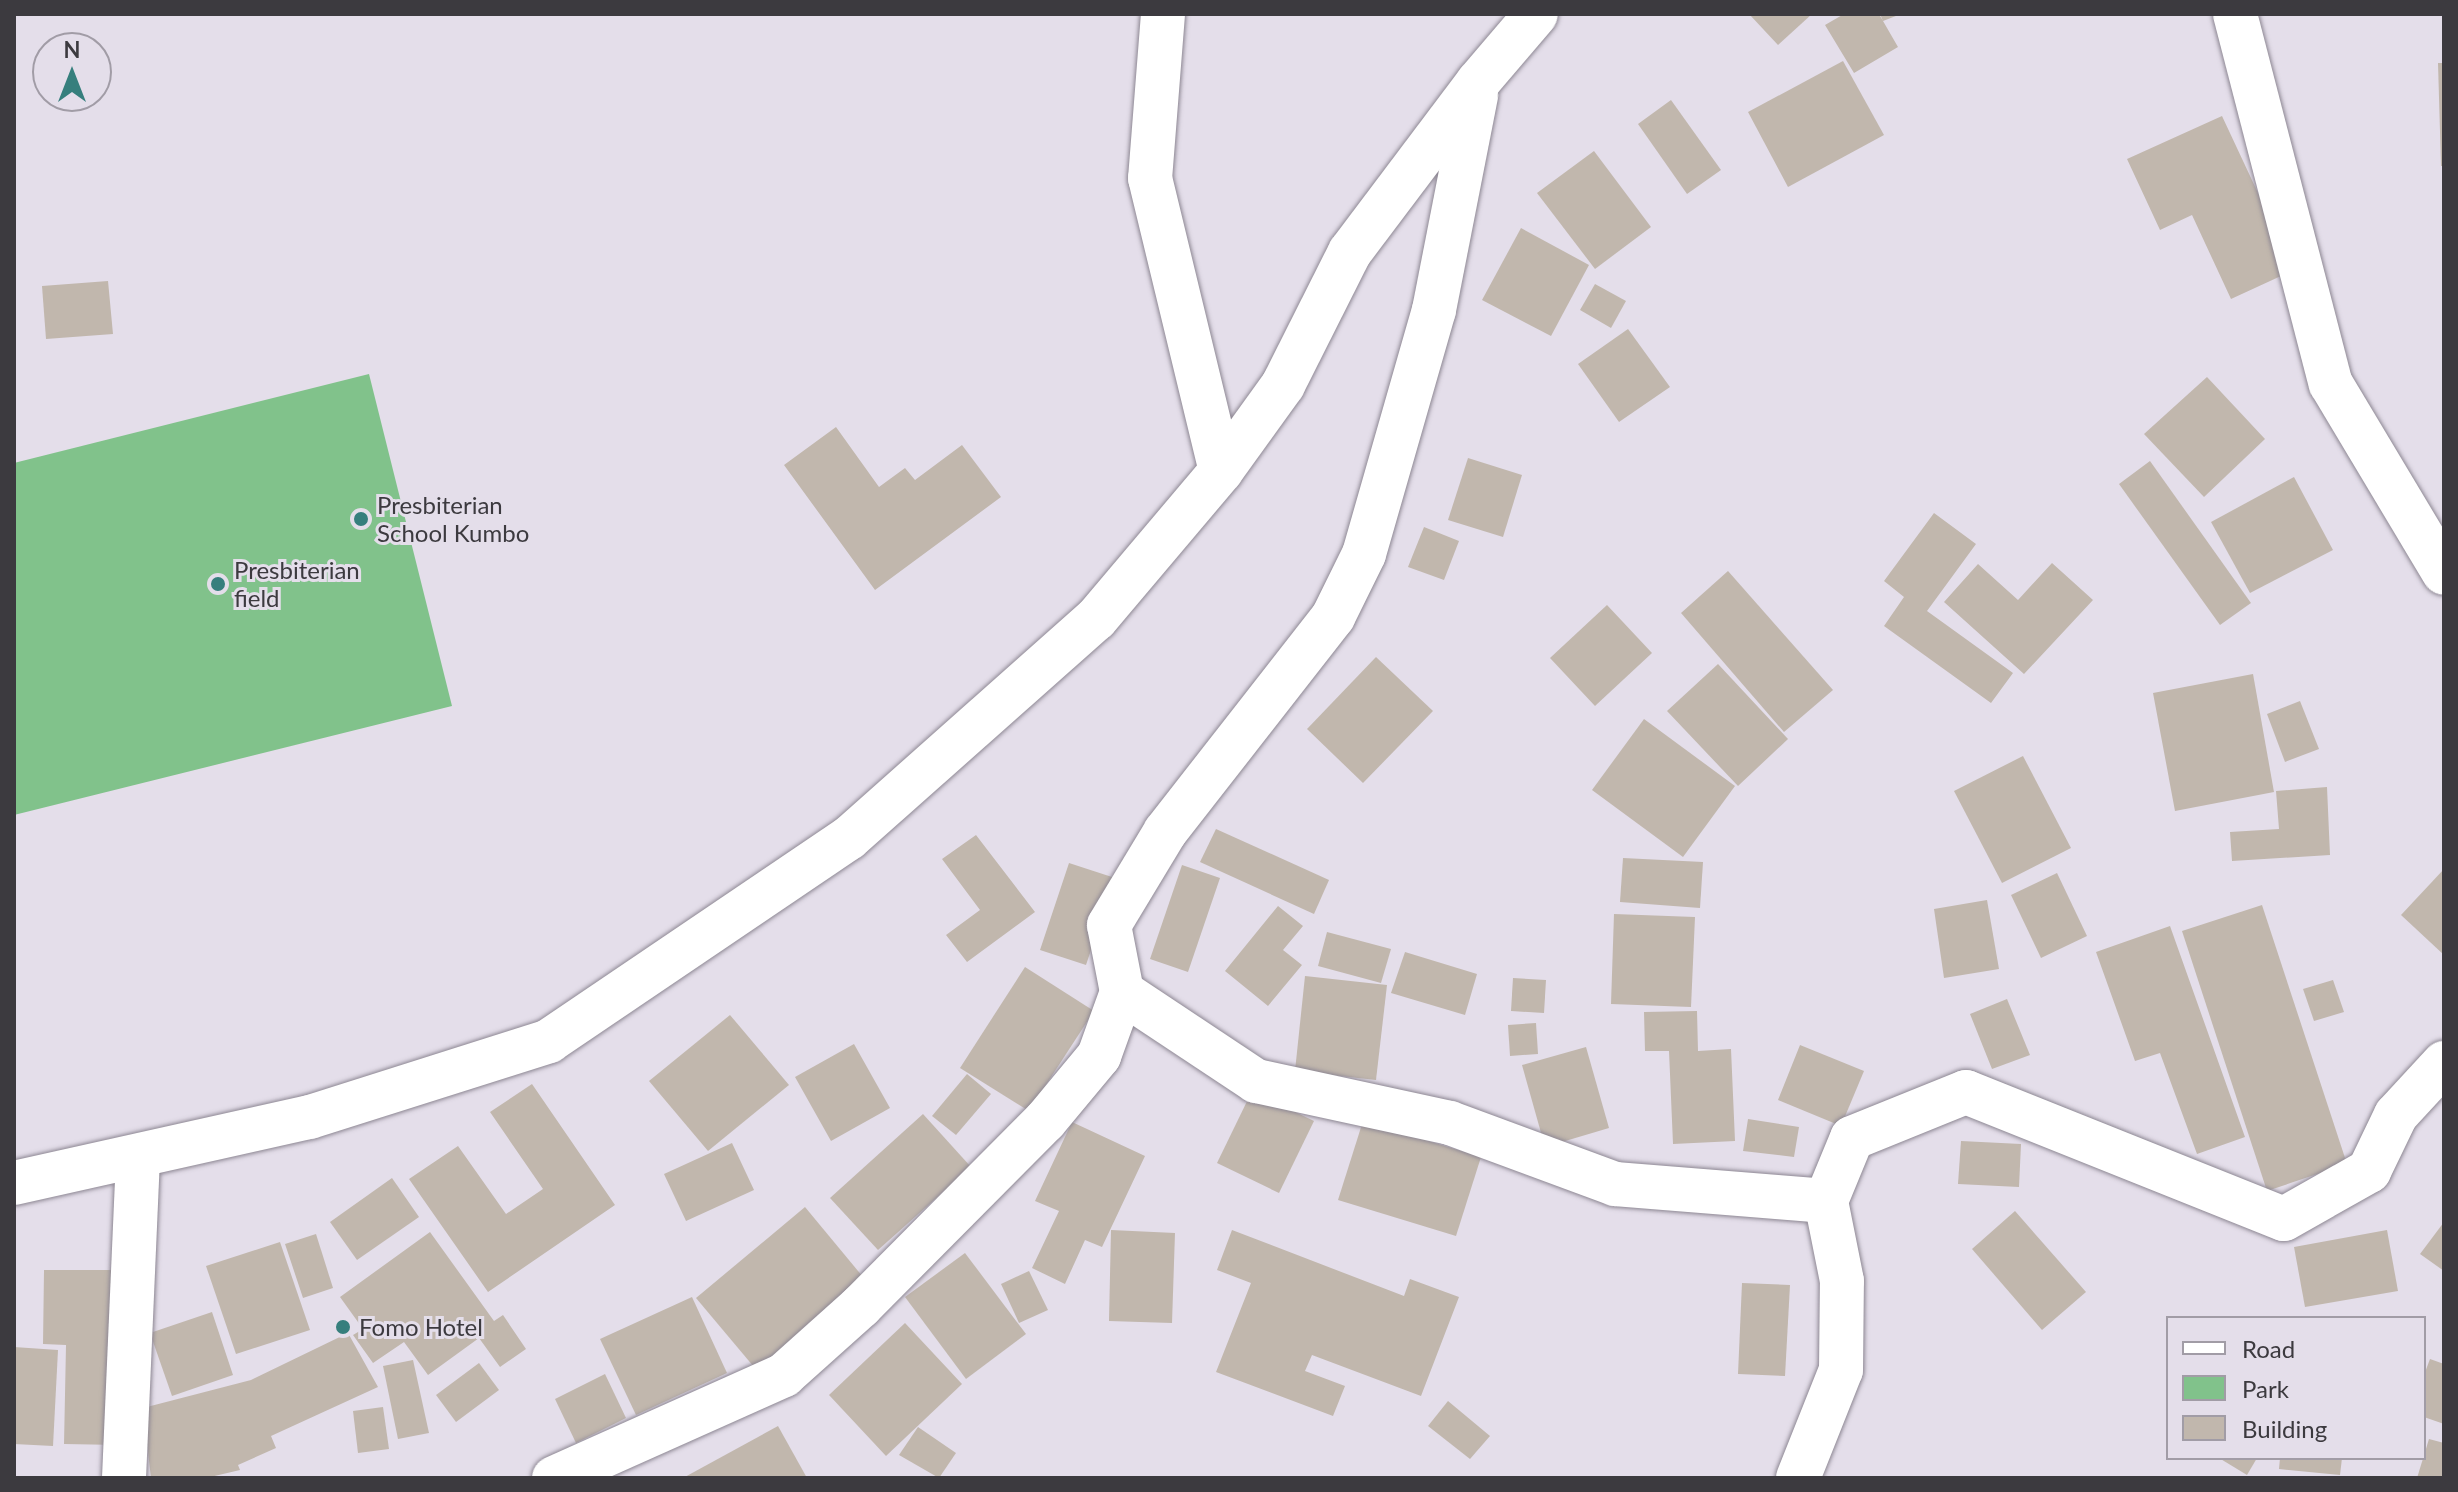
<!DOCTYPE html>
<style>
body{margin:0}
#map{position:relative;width:2458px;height:1492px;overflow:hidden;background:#e4deea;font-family:Lato,sans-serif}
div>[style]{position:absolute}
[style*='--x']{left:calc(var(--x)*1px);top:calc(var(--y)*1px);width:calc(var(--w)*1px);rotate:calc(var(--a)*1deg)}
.green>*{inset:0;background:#81c28b}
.building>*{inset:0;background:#c1b7ad}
.roads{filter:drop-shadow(0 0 2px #8d8793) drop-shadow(0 0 2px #8d8793)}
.minor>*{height:44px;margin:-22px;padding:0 22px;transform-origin:22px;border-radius:22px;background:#fff}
.dots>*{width:22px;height:22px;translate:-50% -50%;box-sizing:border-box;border:4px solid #e4deea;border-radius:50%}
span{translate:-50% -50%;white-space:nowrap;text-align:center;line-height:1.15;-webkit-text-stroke:6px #e4deea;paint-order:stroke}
.poi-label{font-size:24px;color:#3c3a3f}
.left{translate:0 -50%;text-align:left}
.frame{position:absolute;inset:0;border:16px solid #3c3a3f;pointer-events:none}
.legend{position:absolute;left:2166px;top:1316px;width:260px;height:144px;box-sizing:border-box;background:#e4deea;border:2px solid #a19ca6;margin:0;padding:10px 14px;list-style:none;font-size:24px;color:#3c3a3f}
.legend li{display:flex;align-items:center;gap:16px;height:40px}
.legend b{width:40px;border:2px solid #a19ca6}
.north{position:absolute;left:32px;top:32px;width:80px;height:80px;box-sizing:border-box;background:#e4deea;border:2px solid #a19ca6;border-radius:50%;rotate:0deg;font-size:22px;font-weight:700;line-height:32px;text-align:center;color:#3c3a3f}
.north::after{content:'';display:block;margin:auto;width:28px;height:36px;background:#367f7d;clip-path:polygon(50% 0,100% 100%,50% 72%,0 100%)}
</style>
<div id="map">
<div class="green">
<div style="clip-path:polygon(369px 374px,452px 706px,14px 815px,14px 463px)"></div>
</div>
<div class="building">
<div style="clip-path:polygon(1749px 14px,1812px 14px,1778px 45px)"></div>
<div style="clip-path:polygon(1844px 14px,1879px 14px,1883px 21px,1880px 14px,1901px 14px,1883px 21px,1898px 47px,1854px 73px,1825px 25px)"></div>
<div style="clip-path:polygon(1843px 61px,1884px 135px,1788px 187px,1748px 112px)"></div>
<div style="clip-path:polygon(2438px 63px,2444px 63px,2444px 166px,2441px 166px)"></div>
<div style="clip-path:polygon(1671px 100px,1721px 170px,1687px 194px,1638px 124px)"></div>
<div style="clip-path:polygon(2222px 116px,2294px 270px,2231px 299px,2192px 215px,2160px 230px,2127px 159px)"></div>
<div style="clip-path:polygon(1594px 151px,1651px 227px,1595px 269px,1537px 193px)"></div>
<div style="clip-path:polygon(1521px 228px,1589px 265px,1551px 336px,1482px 300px)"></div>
<div style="clip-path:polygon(108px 281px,113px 334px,46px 339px,42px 286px)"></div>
<div style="clip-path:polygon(1595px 284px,1626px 301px,1611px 328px,1580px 310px)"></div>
<div style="clip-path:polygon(1628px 329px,1670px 387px,1619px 422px,1578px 364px)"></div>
<div style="clip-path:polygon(2207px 377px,2265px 439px,2204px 497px,2144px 434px)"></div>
<div style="clip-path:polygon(836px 427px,879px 487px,905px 468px,915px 480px,962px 445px,1001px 497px,875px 590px,784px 465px)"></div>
<div style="clip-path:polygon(1468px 458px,1522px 475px,1503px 537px,1448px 520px)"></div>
<div style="clip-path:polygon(2150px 461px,2251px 603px,2220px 625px,2119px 484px)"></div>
<div style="clip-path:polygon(2294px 477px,2333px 550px,2250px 593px,2211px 522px)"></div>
<div style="clip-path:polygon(1934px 513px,1976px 544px,1927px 611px,2013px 673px,1991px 703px,1884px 626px,1904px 597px,1884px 581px)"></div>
<div style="clip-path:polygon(1424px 527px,1459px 541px,1444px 580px,1408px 567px)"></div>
<div style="clip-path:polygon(2052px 563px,2093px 600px,2024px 674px,1944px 602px,1978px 564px,2018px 600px)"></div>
<div style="clip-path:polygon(1728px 571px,1833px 690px,1784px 732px,1681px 613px)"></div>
<div style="clip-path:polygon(1607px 605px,1652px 653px,1595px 706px,1550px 658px)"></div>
<div style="clip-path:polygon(1376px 657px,1433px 711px,1363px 783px,1307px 729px)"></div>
<div style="clip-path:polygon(1718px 664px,1788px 739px,1738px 786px,1667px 711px)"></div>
<div style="clip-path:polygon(2253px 674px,2274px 792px,2175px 811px,2153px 693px)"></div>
<div style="clip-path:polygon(2300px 701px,2319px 749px,2285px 762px,2267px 714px)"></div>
<div style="clip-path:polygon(1644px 719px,1735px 786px,1683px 857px,1592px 790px)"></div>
<div style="clip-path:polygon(2023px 756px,2071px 848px,2002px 883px,1954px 791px)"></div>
<div style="clip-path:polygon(2327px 787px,2330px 855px,2232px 861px,2230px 832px,2279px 829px,2276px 791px)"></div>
<div style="clip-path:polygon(1216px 829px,1329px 880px,1314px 914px,1200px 862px)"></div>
<div style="clip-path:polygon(976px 835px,1035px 912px,967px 962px,946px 935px,980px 910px,942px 859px)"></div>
<div style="clip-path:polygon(1623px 858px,1703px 862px,1700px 908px,1620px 902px)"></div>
<div style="clip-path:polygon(1069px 863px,1115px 878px,1086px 965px,1040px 950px)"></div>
<div style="clip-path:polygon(1182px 865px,1220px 878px,1188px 972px,1150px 959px)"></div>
<div style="clip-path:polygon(2444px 869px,2444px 955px,2401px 915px)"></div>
<div style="clip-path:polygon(2057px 873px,2087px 936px,2041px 958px,2011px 895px)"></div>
<div style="clip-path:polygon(1987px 900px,1999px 969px,1944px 978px,1934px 909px)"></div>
<div style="clip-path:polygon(2262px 905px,2347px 1164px,2267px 1191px,2182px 931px)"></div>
<div style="clip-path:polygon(1278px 906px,1303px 926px,1283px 950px,1302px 965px,1268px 1006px,1225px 971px)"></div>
<div style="clip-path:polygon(1614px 914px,1695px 917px,1691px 1007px,1611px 1004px)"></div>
<div style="clip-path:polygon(2170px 926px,2245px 1137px,2197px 1154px,2160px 1053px,2135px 1061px,2096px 952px)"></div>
<div style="clip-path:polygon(1327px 932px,1391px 949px,1381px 983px,1318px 966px)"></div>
<div style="clip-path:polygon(1405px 952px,1477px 974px,1465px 1015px,1391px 993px)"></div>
<div style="clip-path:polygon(1025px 967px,1094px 1011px,1029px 1111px,960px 1068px)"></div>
<div style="clip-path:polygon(1305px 976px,1387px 985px,1376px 1080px,1295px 1071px)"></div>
<div style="clip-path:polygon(1513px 978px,1546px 980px,1544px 1013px,1511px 1011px)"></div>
<div style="clip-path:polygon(2333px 980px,2344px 1012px,2314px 1021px,2303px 989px)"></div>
<div style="clip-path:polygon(2007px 999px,2030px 1055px,1992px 1069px,1970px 1014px)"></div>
<div style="clip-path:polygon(1697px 1011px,1698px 1051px,1731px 1049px,1735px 1141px,1673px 1144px,1669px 1051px,1645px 1051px,1644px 1012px)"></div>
<div style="clip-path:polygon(730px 1015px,789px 1085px,708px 1151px,649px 1081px)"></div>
<div style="clip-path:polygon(1536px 1023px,1538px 1054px,1510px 1056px,1508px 1025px)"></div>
<div style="clip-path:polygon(854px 1044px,890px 1108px,831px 1141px,795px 1077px)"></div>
<div style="clip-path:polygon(1800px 1045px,1864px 1071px,1841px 1126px,1778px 1100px)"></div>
<div style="clip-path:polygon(1586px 1047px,1609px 1128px,1545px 1147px,1522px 1065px)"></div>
<div style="clip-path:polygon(967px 1074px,991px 1094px,956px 1135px,932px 1116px)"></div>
<div style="clip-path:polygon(532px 1084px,615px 1205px,488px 1292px,409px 1179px,458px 1146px,506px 1214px,543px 1189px,490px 1112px)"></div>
<div style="clip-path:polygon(1252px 1091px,1314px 1121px,1279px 1193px,1217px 1163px)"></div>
<div style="clip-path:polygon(923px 1114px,971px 1167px,878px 1250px,830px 1198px)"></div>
<div style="clip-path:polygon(1748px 1119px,1799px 1127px,1794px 1157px,1743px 1151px)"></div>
<div style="clip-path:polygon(1363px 1121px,1481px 1157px,1456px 1236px,1338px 1200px)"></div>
<div style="clip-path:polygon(1072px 1122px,1145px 1156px,1102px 1247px,1085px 1240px,1065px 1284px,1032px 1268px,1059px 1211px,1035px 1201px)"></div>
<div style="clip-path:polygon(1961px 1141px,2021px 1144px,2019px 1187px,1958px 1184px)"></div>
<div style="clip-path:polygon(732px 1143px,754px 1190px,686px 1221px,664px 1174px)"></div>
<div style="clip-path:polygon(392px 1178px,419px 1217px,357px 1260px,330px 1222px)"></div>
<div style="clip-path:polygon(805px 1207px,868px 1283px,759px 1373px,696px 1298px)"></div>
<div style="clip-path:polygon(2015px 1211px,2086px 1292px,2042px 1330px,1972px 1249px)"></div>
<div style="clip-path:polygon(2444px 1222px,2444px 1271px,2420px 1254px)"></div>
<div style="clip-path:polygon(1111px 1230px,1175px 1233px,1172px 1323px,1109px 1321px)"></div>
<div style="clip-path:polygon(1232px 1230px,1404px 1296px,1410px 1279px,1459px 1297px,1421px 1396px,1312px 1355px,1305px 1371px,1345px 1386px,1333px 1416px,1216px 1372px,1251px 1283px,1217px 1270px)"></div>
<div style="clip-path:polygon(2387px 1230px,2398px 1291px,2305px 1307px,2294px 1247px)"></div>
<div style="clip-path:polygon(430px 1232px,494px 1321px,503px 1315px,526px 1349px,500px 1367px,479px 1338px,428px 1375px,404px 1342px,373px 1363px,353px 1335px,363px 1329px,340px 1297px)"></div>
<div style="clip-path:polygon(316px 1234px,333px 1288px,303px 1298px,285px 1244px)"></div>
<div style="clip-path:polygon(280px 1242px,310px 1330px,236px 1354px,206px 1266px)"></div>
<div style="clip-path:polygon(965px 1253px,1026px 1334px,966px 1379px,905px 1297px)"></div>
<div style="clip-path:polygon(44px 1270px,121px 1270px,119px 1445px,64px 1444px,66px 1345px,43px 1344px)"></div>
<div style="clip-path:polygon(1029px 1271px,1048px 1310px,1019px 1323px,1001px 1284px)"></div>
<div style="clip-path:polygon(1742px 1283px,1790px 1285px,1785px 1376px,1738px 1374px)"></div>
<div style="clip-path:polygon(692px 1297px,727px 1373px,636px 1415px,600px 1339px)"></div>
<div style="clip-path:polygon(212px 1312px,233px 1375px,172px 1396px,150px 1333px)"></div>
<div style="clip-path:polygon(905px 1323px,962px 1384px,886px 1456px,829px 1395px)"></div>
<div style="clip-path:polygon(348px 1333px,378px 1387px,271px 1436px,276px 1448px,238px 1465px,240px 1470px,206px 1478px,151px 1478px,143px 1408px,251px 1380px)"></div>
<div style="clip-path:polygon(14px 1347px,58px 1350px,53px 1446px,14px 1444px)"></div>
<div style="clip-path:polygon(2430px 1359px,2444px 1364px,2444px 1424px,2424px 1417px,2424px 1375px)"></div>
<div style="clip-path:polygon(413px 1360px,429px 1433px,398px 1439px,383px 1366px)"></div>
<div style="clip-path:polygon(479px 1363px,499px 1390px,456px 1422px,436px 1395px)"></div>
<div style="clip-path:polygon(605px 1374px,626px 1418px,576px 1443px,555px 1399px)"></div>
<div style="clip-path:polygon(1448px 1401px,1490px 1436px,1470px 1459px,1428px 1426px)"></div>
<div style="clip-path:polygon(383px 1407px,389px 1449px,358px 1453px,353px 1411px)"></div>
<div style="clip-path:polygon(778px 1426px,807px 1478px,683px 1478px)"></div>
<div style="clip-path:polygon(918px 1427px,956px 1453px,939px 1478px,899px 1455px)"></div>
<div style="clip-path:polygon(2429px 1439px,2444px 1443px,2444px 1478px,2417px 1478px)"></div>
<div style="clip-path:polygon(2219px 1458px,2257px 1458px,2247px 1475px)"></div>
<div style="clip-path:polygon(2280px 1458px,2342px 1458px,2340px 1475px,2279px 1469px)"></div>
</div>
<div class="roads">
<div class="minor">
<div style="--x:1163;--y:14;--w:165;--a:94.5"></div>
<div style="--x:1150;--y:178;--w:301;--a:76.4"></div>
<div style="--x:2235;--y:14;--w:382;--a:75.5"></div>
<div style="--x:2331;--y:384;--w:220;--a:59.1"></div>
<div style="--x:1122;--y:992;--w:161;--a:33.6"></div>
<div style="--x:1256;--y:1081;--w:198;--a:12.2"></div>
<div style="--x:1450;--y:1123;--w:176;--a:20.3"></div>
<div style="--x:1615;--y:1184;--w:212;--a:4.6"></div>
<div style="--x:14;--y:1183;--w:303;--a:-12.6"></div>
<div style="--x:310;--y:1117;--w:251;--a:-17.6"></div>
<div style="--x:549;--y:1041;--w:362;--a:-34.1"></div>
<div style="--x:849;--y:838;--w:330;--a:-41.6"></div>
<div style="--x:1096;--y:619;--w:194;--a:-49.8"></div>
<div style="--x:1221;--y:471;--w:106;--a:-54.2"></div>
<div style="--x:1283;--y:385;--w:149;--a:-63.3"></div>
<div style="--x:1350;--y:252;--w:213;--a:-53"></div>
<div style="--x:1478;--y:82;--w:89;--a:-49.5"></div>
<div style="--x:124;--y:1478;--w:321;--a:-87.5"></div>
<div style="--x:554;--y:1478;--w:252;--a:-24.1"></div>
<div style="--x:784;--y:1375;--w:103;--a:-41.9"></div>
<div style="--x:861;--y:1306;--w:261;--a:-45.2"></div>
<div style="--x:1045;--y:1121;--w:85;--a:-50.3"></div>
<div style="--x:1099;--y:1056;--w:68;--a:-70.2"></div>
<div style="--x:1122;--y:992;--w:68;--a:-101"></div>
<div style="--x:1109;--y:925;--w:109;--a:-58.9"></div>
<div style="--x:1165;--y:832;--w:273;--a:-52"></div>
<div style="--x:1333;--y:617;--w:70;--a:-63.8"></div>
<div style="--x:1364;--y:554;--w:254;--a:-74"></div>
<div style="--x:1434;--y:310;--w:219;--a:-78.9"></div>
<div style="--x:1798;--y:1478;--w:116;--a:-68.3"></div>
<div style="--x:1841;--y:1370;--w:89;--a:-89.4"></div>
<div style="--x:1842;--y:1281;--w:82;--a:-101.3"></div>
<div style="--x:1826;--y:1201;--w:68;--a:-67.6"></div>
<div style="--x:1852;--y:1138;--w:123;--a:-22"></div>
<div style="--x:1966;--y:1092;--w:342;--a:21.8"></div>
<div style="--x:2284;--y:1219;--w:98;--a:-29.5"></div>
<div style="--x:2369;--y:1171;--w:62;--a:-64.3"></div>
<div style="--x:2396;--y:1115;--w:71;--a:-47.3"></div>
</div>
</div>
<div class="dots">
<div style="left:361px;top:519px;background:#367f7d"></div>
<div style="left:218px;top:584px;background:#367f7d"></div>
<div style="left:343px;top:1327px;background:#367f7d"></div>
</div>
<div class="poi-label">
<span class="left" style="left:377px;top:519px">Presbiterian<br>School Kumbo</span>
<span class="left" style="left:234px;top:584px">Presbiterian<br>field</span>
<span class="left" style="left:359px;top:1327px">Fomo Hotel</span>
</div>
<div class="frame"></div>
<ul class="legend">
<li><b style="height:10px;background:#fff"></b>Road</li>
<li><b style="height:22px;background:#81c28b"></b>Park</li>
<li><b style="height:22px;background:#c1b7ad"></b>Building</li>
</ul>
<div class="north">N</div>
</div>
